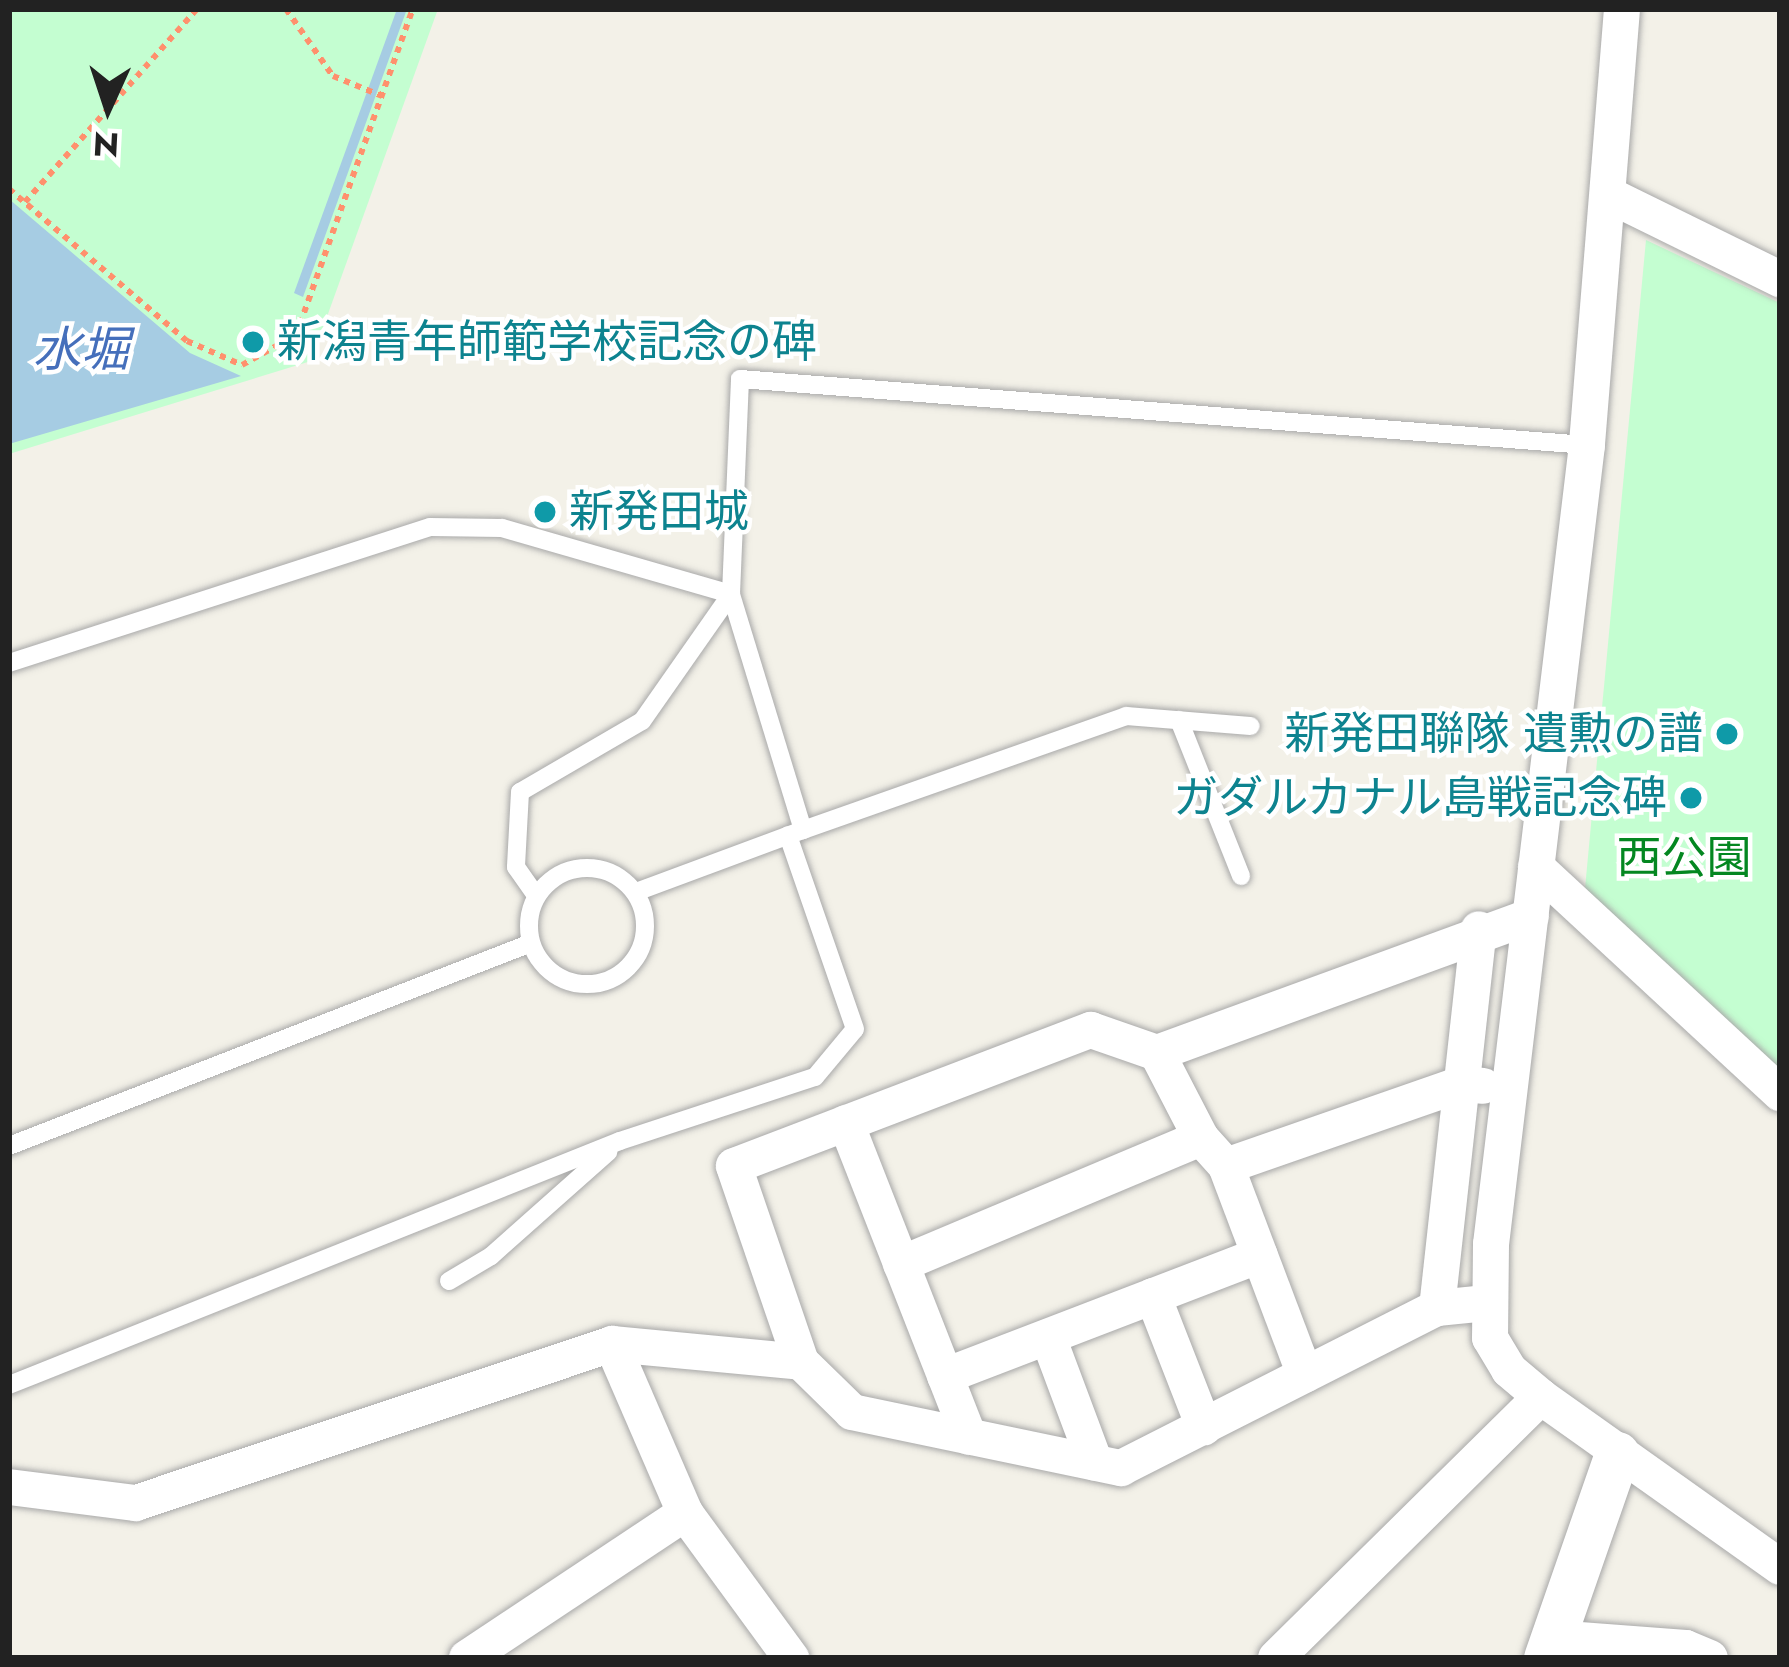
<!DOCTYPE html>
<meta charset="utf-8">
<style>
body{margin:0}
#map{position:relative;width:1789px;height:1667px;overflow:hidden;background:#f3f1e8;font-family:Jost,"Noto Sans JP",sans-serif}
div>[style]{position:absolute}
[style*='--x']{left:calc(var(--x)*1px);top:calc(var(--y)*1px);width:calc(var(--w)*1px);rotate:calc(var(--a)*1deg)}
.park>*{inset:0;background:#c4fed1}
.water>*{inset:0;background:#a6cce3}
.path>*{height:6px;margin-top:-3px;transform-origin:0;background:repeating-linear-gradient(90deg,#ff906d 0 6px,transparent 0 12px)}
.roads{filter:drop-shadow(0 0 3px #a9a9a9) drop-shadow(0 0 3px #a9a9a9)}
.service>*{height:18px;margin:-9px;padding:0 9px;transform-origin:9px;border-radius:9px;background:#fff}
.service>.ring{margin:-9px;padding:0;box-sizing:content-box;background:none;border:18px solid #fff;border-radius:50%}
.minor>*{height:36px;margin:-18px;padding:0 18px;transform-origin:18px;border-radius:18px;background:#fff}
.tertiary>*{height:45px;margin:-22.5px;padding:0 22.5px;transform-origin:22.5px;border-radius:22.5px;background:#fff}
.dots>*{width:33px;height:33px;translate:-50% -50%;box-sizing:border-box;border:6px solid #fff;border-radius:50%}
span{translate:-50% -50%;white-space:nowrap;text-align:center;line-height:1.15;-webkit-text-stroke:9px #fff;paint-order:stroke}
.culture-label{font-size:45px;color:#0d838f}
.left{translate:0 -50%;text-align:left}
.right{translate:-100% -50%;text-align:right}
.park-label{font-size:45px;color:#048721}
.water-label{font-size:48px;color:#456fbb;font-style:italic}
.frame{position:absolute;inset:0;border:12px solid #222;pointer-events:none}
.north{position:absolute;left:48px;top:48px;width:120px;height:120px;-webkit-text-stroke:9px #fff;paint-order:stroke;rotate:183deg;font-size:33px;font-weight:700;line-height:48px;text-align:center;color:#222}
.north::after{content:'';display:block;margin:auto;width:42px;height:54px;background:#222;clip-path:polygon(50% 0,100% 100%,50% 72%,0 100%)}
</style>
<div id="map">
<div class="park">
<div style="clip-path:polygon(9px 9px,438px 9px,311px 361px,9px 454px)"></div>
<div style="clip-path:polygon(1646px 240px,1780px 303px,1780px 1079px,1584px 899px)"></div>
</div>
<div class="water">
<div style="clip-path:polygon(397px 9px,407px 9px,303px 297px,294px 293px)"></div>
<div style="clip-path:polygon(9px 199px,190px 353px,241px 376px,9px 444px)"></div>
</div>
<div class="path">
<div style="--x:286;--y:9;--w:82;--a:55"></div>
<div style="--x:333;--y:76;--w:53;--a:22.2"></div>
<div style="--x:9;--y:189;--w:234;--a:40.5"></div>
<div style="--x:187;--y:341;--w:60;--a:23.6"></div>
<div style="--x:242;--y:365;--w:62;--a:-29.1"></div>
<div style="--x:296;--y:335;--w:346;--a:-70.3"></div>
<div style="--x:25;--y:202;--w:259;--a:-48.3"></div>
</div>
<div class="roads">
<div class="service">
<div style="--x:9;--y:663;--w:442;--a:-17.9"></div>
<div style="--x:430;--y:527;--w:72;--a:0.8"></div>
<div style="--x:502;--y:528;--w:238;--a:16.1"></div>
<div style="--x:731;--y:594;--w:155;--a:125"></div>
<div style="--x:642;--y:721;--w:141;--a:149.8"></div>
<div style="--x:520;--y:792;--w:75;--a:93.1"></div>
<div style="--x:516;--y:867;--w:35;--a:55"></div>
<div style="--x:1179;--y:720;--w:168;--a:68.3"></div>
<div style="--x:803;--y:830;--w:343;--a:-19.4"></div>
<div style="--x:1126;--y:716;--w:125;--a:4.6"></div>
<div class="ring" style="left:529px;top:868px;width:98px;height:98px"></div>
<div style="--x:636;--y:892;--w:178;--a:-20.4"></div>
<div style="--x:803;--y:830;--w:247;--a:-107"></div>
<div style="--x:731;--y:594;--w:215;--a:-87.6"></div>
<div style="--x:740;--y:379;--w:850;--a:4.46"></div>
<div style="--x:9;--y:1146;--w:560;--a:-21.25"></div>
<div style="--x:449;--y:1281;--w:49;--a:-30.8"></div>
<div style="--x:491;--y:1256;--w:157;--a:-41.6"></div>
<div style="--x:9;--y:1385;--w:658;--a:-21.77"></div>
<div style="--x:620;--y:1141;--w:205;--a:-18.2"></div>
<div style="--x:815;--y:1077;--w:62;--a:-50.2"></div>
<div style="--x:855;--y:1029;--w:205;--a:-109.1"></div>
</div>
<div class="minor">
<div style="--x:1622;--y:9;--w:437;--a:94.6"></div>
<div style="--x:1587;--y:445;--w:805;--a:96.85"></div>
<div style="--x:1491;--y:1244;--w:94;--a:90.6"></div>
<div style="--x:1490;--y:1338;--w:37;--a:59"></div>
<div style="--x:1509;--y:1370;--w:42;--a:40.2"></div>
<div style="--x:1541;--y:1397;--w:293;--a:35.4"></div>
<div style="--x:1609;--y:195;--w:191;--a:26.2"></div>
<div style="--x:1536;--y:867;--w:333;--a:42.8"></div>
<div style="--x:1157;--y:1053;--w:96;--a:62.6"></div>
<div style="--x:1201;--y:1138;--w:38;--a:48"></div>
<div style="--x:1226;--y:1166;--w:223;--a:69.3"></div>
<div style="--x:846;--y:1123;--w:337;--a:68.6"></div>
<div style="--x:1226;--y:1166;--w:250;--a:-19.2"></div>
<div style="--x:1462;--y:1084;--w:21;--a:5"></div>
<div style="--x:901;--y:1264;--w:325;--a:-22.8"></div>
<div style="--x:1153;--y:1296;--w:141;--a:68.7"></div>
<div style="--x:1437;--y:1308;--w:381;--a:-83.7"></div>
<div style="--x:1048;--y:1337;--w:134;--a:69.5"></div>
<div style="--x:612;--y:1344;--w:184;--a:66.6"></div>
<div style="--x:685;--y:1513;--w:180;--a:53.8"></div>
<div style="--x:801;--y:1362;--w:207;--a:-108.9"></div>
<div style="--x:734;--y:1166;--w:382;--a:-20.9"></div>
<div style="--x:1091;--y:1030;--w:70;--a:19.2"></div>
<div style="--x:1157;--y:1053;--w:398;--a:-20.1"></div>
<div style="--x:945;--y:1376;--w:337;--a:-21"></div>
<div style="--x:9;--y:1487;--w:128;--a:7.2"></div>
<div style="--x:136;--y:1503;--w:502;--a:-18.47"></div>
<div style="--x:612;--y:1344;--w:190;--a:5.4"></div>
<div style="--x:801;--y:1362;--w:71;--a:44.4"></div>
<div style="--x:852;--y:1412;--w:275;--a:11.8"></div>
<div style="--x:1121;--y:1468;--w:354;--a:-26.9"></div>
<div style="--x:1437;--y:1308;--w:50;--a:-5.7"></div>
<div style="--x:1553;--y:1638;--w:133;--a:4.3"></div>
<div style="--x:1686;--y:1648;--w:26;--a:23"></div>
<div style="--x:467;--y:1658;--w:262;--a:-33.6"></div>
<div style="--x:1276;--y:1658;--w:372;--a:-44.6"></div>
</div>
<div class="tertiary">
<div style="--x:1546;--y:1658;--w:216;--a:-70.8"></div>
</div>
</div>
<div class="dots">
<div style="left:253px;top:342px;background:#0f9aa8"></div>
<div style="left:545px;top:512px;background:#0f9aa8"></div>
<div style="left:1727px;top:734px;background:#0f9aa8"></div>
<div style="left:1691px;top:798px;background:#0f9aa8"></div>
</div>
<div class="culture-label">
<span class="left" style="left:277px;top:342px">新潟青年師範学校記念の碑</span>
<span class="left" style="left:569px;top:512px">新発田城</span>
<span class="right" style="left:1703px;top:734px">新発田聯隊 遺勲の譜</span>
<span class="right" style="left:1667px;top:798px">ガダルカナル島戦記念碑</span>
</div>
<div class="park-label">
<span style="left:1684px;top:858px">西公園</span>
</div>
<div class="water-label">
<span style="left:81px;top:350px">水堀</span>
</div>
<div class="frame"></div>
<div class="north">N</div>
</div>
